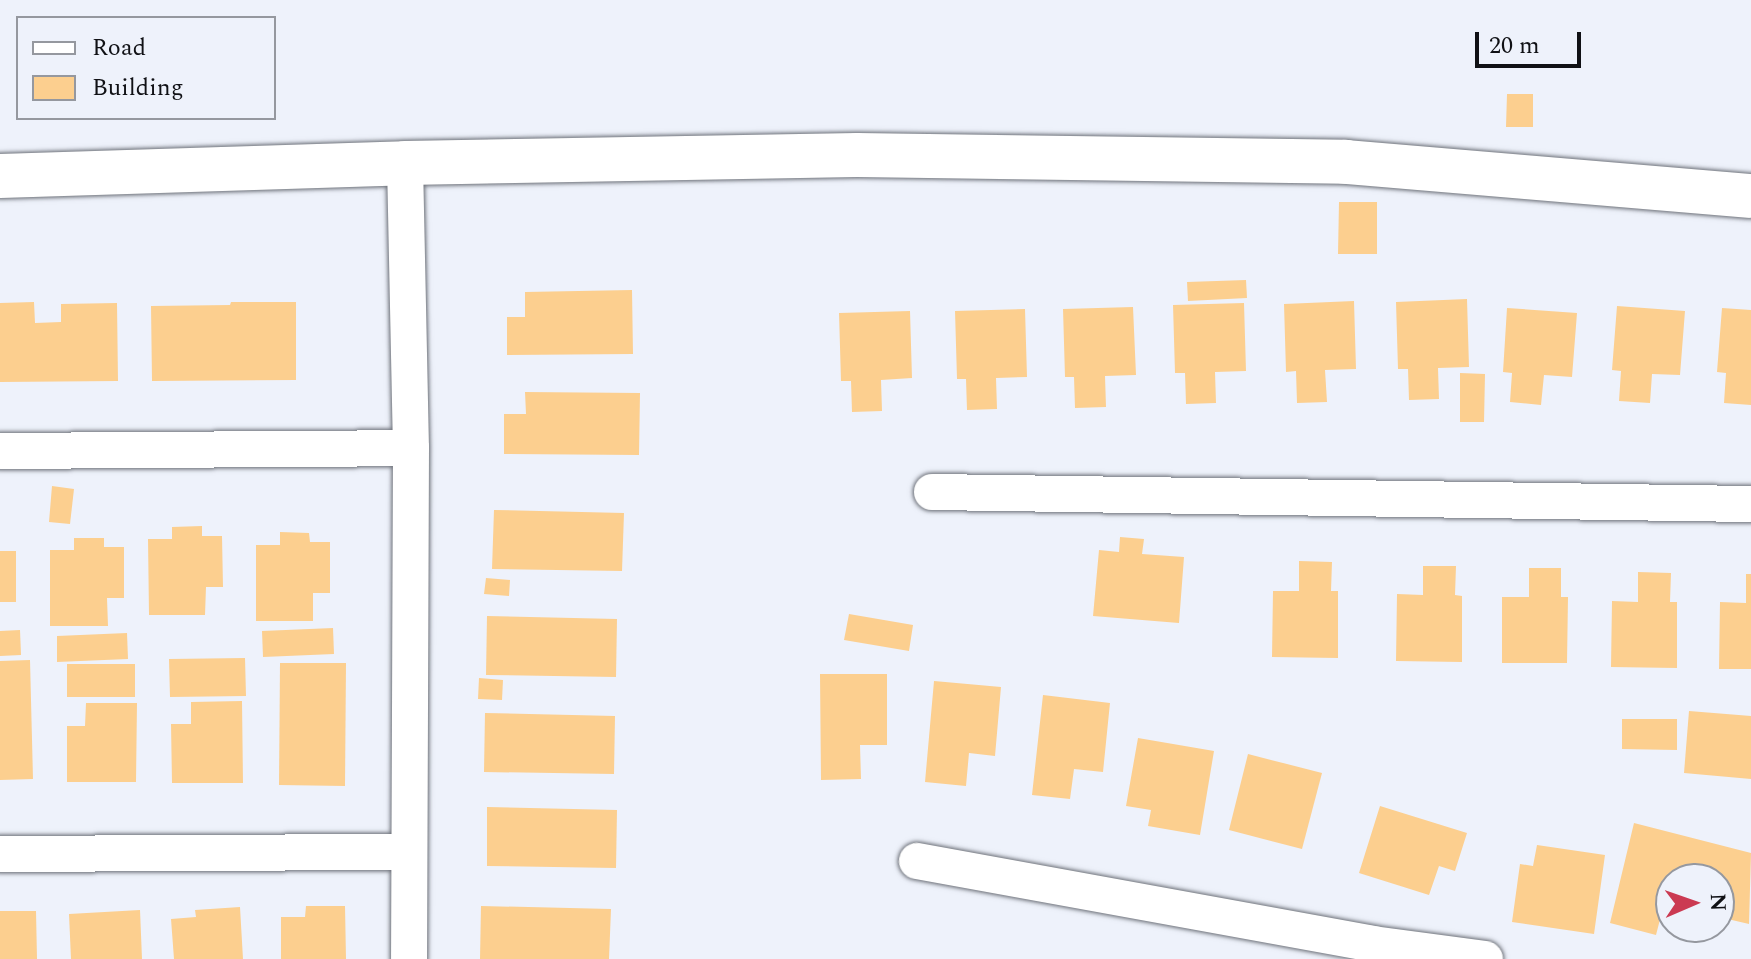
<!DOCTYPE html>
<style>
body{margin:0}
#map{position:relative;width:1751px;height:959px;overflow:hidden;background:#eef2fb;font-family:Spectral,serif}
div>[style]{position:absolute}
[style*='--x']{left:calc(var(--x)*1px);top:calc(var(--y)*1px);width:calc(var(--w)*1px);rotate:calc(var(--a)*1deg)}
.building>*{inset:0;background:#fccf8f}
.roads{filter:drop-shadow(0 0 2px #6f737b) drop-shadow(0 0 2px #6f737b)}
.street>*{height:36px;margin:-18px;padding:0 18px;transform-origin:18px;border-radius:18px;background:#fff}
.secondary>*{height:44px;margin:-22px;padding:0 22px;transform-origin:22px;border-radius:22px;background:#fff}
span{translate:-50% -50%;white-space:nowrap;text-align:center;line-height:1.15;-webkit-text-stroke:7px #eef2fb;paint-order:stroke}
.legend{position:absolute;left:16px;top:16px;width:260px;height:104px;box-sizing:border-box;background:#eef2fb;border:2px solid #95989f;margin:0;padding:10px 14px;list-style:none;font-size:24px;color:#101115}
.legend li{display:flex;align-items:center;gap:16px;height:40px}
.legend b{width:40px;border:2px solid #95989f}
.north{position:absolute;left:1655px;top:863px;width:80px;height:80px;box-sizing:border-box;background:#eef2fb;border:2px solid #95989f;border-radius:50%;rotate:88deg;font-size:22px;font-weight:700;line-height:32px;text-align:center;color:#101115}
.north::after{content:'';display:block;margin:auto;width:28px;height:36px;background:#cb3a52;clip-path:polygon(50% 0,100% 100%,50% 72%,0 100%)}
.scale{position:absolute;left:1475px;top:32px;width:106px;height:36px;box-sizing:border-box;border:4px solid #101115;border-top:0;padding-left:10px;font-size:24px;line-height:28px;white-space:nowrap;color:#101115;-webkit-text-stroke:6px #eef2fb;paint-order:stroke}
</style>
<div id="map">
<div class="building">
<div style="clip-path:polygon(1507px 94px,1533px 94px,1533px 127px,1506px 127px)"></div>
<div style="clip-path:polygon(1339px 202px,1377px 202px,1377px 254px,1338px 254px)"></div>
<div style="clip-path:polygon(1246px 280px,1247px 298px,1188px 301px,1187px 282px)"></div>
<div style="clip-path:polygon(632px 290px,633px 354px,507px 355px,507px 317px,525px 317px,525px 292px)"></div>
<div style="clip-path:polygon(1467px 299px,1469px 367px,1438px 368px,1439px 399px,1409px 400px,1408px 369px,1398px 369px,1396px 302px)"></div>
<div style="clip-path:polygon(1354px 301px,1356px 369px,1325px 370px,1327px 402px,1297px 403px,1296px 371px,1286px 372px,1284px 304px)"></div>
<div style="clip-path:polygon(34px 302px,35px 323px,61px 322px,61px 304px,117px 303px,118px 381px,0 382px,0 303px)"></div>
<div style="clip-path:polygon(231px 302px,296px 302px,296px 380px,152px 381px,151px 306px,230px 305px)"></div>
<div style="clip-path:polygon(1244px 303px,1246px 371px,1215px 372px,1216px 403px,1186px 404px,1185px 373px,1175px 373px,1173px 305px)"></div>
<div style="clip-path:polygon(1617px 306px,1685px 311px,1680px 375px,1652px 374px,1650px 403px,1619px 401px,1621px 371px,1612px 370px)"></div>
<div style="clip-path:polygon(1133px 307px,1136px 375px,1105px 376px,1106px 407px,1075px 408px,1074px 377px,1065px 377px,1063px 309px)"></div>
<div style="clip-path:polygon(1507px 308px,1577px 313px,1572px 377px,1544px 375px,1541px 405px,1510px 402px,1512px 373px,1503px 372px)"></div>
<div style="clip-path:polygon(1722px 308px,1751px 310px,1751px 405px,1724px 403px,1726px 373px,1717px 372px)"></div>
<div style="clip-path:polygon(1025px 309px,1027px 377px,996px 378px,997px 409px,967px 410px,966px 379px,957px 379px,955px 311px)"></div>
<div style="clip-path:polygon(910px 311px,912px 378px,881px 380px,882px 411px,852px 412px,851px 381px,841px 381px,839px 313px)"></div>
<div style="clip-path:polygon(1460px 373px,1485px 374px,1484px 422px,1460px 422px)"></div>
<div style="clip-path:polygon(525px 392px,640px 393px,639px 455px,504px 454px,504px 414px,526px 414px)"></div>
<div style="clip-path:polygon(52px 486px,74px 489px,70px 524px,49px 522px)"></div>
<div style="clip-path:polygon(494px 510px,624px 513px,622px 571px,492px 569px)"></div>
<div style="clip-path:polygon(202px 526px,202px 536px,222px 536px,223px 587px,206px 587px,205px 615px,149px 615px,148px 539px,172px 539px,172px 527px)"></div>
<div style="clip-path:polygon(280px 532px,309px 533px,310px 542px,330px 542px,330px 593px,313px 593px,313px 621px,256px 621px,256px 545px,280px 545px)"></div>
<div style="clip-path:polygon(1120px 537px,1144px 539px,1142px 554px,1184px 557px,1179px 623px,1093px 616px,1099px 550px,1119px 552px)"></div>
<div style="clip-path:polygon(74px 538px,104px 538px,104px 547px,124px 547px,124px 598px,107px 598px,108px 626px,50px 626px,50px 550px,74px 550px)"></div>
<div style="clip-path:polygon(0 551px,16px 551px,16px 602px,0 602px)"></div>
<div style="clip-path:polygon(1299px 561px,1332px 562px,1331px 591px,1338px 591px,1338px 658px,1272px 657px,1273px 591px,1299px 591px)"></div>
<div style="clip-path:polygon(1423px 566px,1456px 566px,1455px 595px,1462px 596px,1462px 662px,1396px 661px,1397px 594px,1423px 595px)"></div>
<div style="clip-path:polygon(1529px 568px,1561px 568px,1561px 597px,1568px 597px,1567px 663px,1502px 663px,1502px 597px,1529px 597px)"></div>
<div style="clip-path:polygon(1638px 572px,1671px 573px,1670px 602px,1677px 602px,1677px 668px,1611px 667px,1612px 601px,1638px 602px)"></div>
<div style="clip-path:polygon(1746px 574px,1751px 574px,1751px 669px,1719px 669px,1720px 602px,1746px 603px)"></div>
<div style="clip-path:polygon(486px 578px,510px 580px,509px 596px,484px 594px)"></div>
<div style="clip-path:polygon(849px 614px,913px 625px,909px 651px,844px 640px)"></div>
<div style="clip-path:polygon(487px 616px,617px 619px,616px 677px,486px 675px)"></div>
<div style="clip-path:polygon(333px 628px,334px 654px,263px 657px,262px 631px)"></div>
<div style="clip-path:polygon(20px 630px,21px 655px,0 656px,0 631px)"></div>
<div style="clip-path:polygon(127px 633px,128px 659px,57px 662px,57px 636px)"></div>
<div style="clip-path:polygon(245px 658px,246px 696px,170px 697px,169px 659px)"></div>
<div style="clip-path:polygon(30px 660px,33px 779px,0 780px,0 661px)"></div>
<div style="clip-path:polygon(280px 663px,346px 663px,345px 786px,279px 785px)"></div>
<div style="clip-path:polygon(67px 664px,135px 664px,135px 697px,67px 697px)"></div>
<div style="clip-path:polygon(820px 674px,887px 674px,887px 745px,860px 745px,861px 779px,821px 780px)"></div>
<div style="clip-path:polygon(479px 678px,503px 680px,502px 700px,478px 699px)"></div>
<div style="clip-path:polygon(934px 681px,1001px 687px,995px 756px,969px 753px,966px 786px,925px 782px)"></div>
<div style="clip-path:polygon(1043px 695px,1110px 703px,1103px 772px,1074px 769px,1070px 799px,1032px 795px)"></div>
<div style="clip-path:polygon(242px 701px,243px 783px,172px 783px,171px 724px,191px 724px,191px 702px)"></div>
<div style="clip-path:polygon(86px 703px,137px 703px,136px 782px,67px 782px,67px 726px,85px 726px)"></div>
<div style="clip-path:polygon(1689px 711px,1751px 716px,1751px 779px,1684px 773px)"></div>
<div style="clip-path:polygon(485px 713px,615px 716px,614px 774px,484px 772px)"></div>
<div style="clip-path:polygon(1622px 719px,1677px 719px,1677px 750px,1622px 749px)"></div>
<div style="clip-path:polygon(1138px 738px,1214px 751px,1200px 835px,1148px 826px,1151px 810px,1126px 806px)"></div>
<div style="clip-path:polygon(1248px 754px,1322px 773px,1302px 849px,1229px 830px)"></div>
<div style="clip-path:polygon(1380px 806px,1467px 833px,1455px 871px,1439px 866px,1429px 895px,1359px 873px)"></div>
<div style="clip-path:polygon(487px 807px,617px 810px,616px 868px,487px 866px)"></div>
<div style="clip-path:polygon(1634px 823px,1751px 853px,1749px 924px,1719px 917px,1719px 879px,1671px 879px,1671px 905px,1664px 904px,1656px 935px,1610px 923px)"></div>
<div style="clip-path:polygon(1537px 845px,1605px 855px,1594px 934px,1512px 922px,1520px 864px,1533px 866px)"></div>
<div style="clip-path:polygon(306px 906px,345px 906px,346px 959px,281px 959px,281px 917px,305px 917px)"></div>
<div style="clip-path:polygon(481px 906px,611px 909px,609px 959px,480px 959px)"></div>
<div style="clip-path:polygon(240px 907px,243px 959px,174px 959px,171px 919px,196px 917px,195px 910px)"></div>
<div style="clip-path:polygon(140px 910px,142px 959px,71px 959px,69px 914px)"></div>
<div style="clip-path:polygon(0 911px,36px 911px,37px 959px,0 959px)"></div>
</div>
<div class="roads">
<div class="street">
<div style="--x:405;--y:163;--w:285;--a:88.8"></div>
<div style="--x:411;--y:448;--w:511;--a:90.22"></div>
<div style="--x:0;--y:451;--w:411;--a:-0.4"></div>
<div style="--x:932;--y:492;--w:819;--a:0.84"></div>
<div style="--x:0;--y:854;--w:407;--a:-0.3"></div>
<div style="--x:917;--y:861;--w:463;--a:10.3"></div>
<div style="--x:1372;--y:944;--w:114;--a:7.6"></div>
</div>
<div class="secondary">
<div style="--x:0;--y:176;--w:405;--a:-1.8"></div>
<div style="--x:405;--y:163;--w:452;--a:-1"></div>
<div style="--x:857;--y:155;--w:489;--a:0.8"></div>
<div style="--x:1346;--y:162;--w:406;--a:4.8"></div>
</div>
</div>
<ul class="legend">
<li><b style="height:10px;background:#fff"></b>Road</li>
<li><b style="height:22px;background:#fccf8f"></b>Building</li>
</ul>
<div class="north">N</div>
<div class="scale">20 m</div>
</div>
